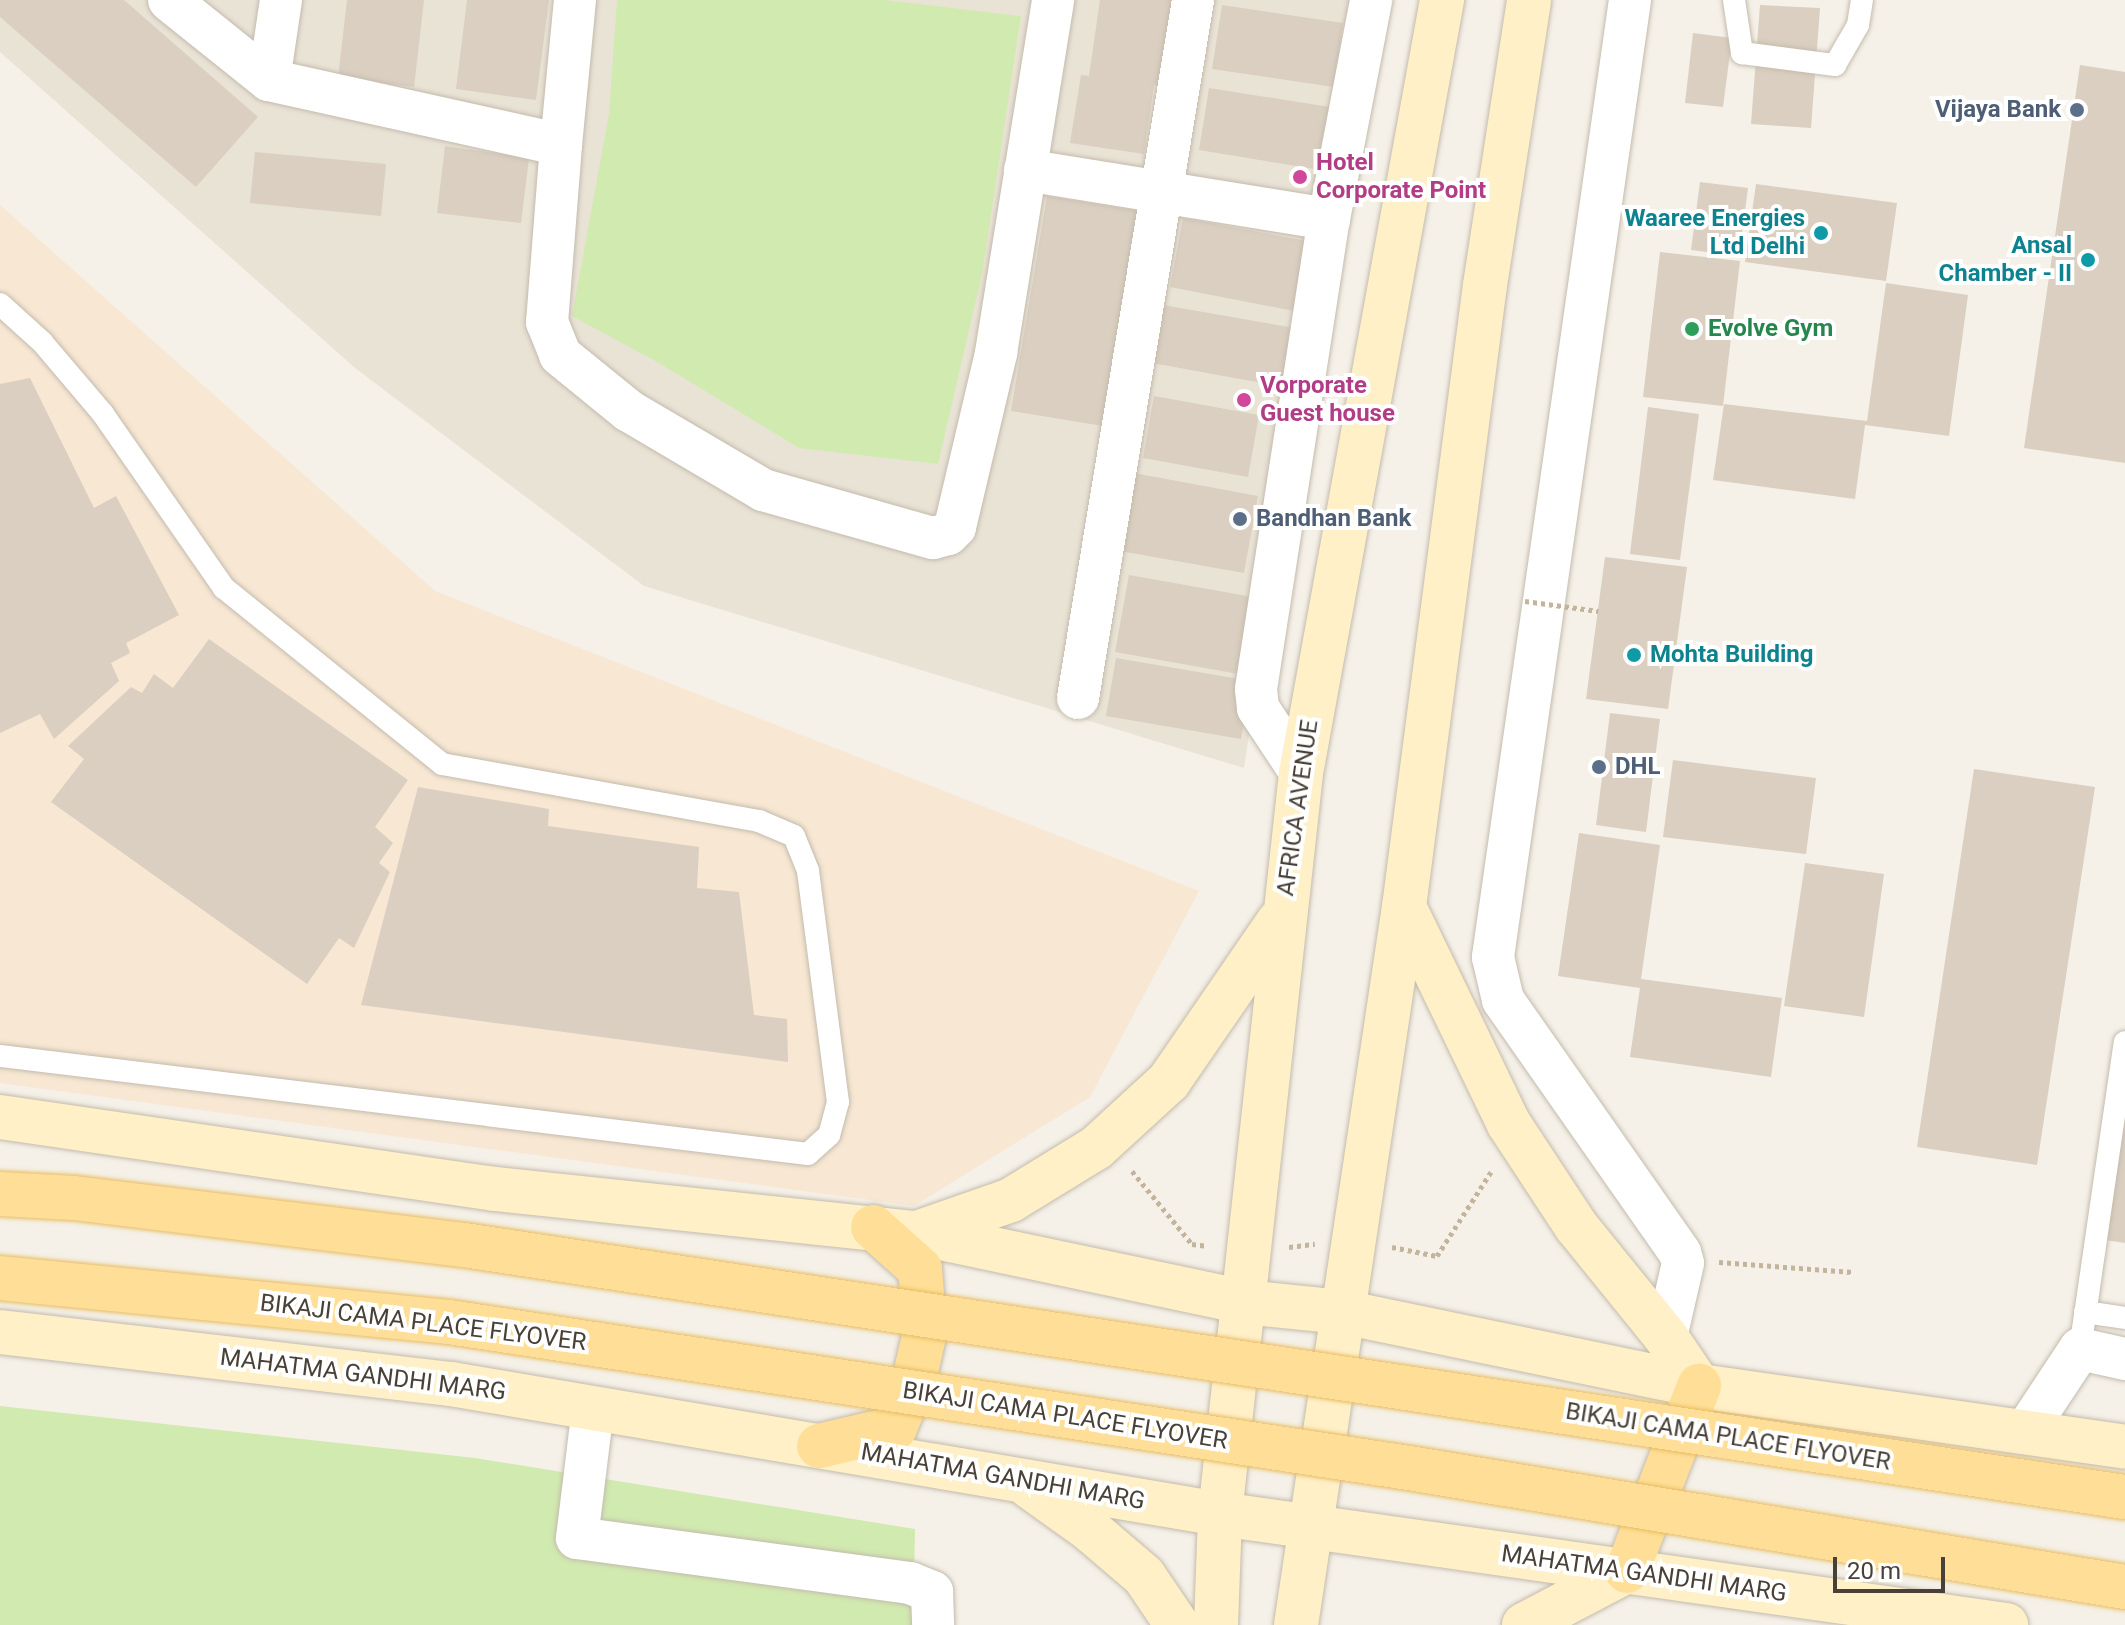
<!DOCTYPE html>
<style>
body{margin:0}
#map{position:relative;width:2125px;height:1625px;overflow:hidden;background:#f5f1e8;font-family:Roboto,sans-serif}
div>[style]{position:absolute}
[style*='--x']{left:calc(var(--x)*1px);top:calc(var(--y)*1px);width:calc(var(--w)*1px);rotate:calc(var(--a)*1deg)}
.residential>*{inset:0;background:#e9e3d6}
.commercial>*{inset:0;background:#f7e7d3}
.green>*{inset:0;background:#d1eab0}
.building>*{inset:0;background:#dacfc0}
.path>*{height:5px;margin-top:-2.5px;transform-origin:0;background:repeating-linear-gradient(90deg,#c3b49b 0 4px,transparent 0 8px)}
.roads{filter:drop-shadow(0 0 2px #c4bbad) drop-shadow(0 0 2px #c4bbad)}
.lane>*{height:22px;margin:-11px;padding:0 11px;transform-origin:11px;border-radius:11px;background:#fff}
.street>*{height:42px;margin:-21px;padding:0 21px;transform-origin:21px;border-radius:21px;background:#fff}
.secondary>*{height:44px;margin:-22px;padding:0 22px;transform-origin:22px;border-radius:22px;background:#fff0c8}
.primary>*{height:44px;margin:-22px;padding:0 22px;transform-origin:22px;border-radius:22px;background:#ffdf97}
.path-bridge>*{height:5px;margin-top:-2.5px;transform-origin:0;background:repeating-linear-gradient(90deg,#c3b49b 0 4px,transparent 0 8px)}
.bridges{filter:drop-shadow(0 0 2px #e8bd63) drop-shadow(0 0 2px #e8bd63)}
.primary-bridge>*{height:44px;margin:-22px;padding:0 22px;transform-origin:22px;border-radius:22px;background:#ffdf97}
.dots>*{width:22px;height:22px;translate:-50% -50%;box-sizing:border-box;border:4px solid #fff;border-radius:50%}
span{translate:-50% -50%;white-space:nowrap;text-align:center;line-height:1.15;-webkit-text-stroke:8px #fff;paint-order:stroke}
.service-label{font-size:24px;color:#4e5e75;font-weight:700}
.right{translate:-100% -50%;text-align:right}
.left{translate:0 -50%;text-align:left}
.hotel-label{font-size:24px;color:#b23c85;font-weight:700}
.culture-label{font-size:24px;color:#0d838f;font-weight:700}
.leisure-label{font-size:24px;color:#27864d;font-weight:700}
.street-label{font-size:24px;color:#494137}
.scale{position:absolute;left:1833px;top:1557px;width:112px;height:36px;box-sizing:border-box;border:4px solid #494137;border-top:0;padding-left:10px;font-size:24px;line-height:28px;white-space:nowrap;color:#494137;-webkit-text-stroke:6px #fff;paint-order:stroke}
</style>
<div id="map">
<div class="residential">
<div style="clip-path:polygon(0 0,1362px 0,1244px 768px,644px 586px,355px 368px,0 52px)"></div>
</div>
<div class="commercial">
<div style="clip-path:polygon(0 205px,435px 591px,1199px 891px,1090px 1097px,914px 1206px,0 1083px)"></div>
</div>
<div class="green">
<div style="clip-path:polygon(617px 0,885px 0,1021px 16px,982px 274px,938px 464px,799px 448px,659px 363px,572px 316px,609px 114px)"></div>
<div style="clip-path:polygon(0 1406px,475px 1458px,915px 1529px,913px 1625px,0 1625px)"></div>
</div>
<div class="building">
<div style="clip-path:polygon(0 0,124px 0,258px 117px,196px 187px,0 17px)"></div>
<div style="clip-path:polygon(347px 0,424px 0,414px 87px,338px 78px)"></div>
<div style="clip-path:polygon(467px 0,549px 0,536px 100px,456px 89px)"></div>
<div style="clip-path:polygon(1100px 0,1188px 0,1175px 88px,1154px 85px,1144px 154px,1070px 143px,1081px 75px,1089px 76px)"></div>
<div style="clip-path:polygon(1222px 5px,1343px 23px,1334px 87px,1212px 69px)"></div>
<div style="clip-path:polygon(1760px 5px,1820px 8px,1811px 128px,1751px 124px)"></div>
<div style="clip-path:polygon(1693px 33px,1732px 38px,1723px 107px,1685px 103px)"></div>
<div style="clip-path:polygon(2080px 65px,2125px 72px,2125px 463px,2024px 448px)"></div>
<div style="clip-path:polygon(1209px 88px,1330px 107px,1321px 170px,1199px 150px)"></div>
<div style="clip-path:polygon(445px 146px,529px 158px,521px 223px,437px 213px)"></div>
<div style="clip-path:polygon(255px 152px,386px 164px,381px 216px,250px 203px)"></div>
<div style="clip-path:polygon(1700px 182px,1748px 188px,1739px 256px,1691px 250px)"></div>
<div style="clip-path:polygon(1756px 184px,1897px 203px,1886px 281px,1745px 262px)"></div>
<div style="clip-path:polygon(1047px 196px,1151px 213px,1115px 428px,1011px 411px)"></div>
<div style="clip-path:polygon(1183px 218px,1307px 241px,1294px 311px,1170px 287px)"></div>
<div style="clip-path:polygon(1660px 252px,1740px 261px,1723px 406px,1643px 397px)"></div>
<div style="clip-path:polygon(1886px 283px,1968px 295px,1949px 436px,1865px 425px,1855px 499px,1713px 480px,1724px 404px,1867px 421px)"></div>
<div style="clip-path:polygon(1163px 305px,1295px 328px,1285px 387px,1152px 363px)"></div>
<div style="clip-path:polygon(30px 378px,94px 508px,116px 496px,179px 615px,126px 643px,130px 653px,111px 663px,119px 681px,54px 739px,40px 714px,0 733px,0 384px)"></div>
<div style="clip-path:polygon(1154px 396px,1259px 415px,1248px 477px,1143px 458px)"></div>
<div style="clip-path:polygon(1648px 407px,1699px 414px,1680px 560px,1630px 554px)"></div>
<div style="clip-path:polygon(1123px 471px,1258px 496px,1244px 573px,1109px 549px)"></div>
<div style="clip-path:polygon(1605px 557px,1687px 567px,1668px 709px,1586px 699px)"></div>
<div style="clip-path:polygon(1129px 575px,1264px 599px,1250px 676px,1115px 652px)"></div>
<div style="clip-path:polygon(209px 639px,408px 780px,375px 827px,393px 843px,379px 863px,390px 872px,354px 948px,339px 938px,307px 984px,51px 802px,84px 759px,68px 746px,131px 687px,142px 693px,154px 674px,173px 688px)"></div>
<div style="clip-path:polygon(1116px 658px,1251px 681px,1241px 739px,1106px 716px)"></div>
<div style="clip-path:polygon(1610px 713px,1660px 719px,1646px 832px,1596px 825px)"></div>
<div style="clip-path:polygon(1673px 760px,1816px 778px,1806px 854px,1663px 837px)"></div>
<div style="clip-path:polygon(1974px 769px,2095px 787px,2037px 1165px,1917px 1147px)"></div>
<div style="clip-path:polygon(418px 787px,549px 809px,548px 826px,699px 847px,697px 888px,739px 892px,754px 1015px,787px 1019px,788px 1062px,361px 1005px)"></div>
<div style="clip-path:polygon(1579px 833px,1660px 845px,1641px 979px,1782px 998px,1771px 1077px,1630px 1057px,1640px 988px,1558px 976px)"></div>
<div style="clip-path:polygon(1805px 863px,1884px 874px,1864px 1017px,1784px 1006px)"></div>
<div style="clip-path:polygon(2125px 1090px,2125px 1243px,2099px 1239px)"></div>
</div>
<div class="path">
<div style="--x:1132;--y:1171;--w:94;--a:50.6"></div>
<div style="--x:1192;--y:1244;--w:16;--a:7"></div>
<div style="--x:1289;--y:1247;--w:26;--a:-7"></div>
<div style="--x:1392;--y:1247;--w:46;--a:11.3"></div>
<div style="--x:1437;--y:1256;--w:100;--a:-57.3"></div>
<div style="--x:1719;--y:1262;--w:134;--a:4.3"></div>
</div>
<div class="roads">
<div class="lane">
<div style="--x:1734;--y:0;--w:54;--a:81.4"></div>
<div style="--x:1742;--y:53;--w:94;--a:7.4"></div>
<div style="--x:1835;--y:65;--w:46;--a:-60.1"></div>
<div style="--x:1858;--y:25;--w:25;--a:-81"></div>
<div style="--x:0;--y:304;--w:57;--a:42.1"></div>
<div style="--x:42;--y:342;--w:94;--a:49.7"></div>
<div style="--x:103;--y:414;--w:212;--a:55.2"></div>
<div style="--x:224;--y:588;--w:280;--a:38.9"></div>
<div style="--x:442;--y:764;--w:322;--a:10.2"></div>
<div style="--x:759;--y:821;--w:38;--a:23"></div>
<div style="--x:794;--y:836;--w:38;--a:68"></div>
<div style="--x:808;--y:871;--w:233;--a:82.6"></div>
<div style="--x:838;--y:1102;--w:34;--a:105"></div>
<div style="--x:829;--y:1135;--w:28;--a:138"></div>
<div style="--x:808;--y:1154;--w:814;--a:-173.08"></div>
<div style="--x:2085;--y:1312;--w:40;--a:8.5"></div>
<div style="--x:2080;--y:1349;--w:310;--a:-81.7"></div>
</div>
<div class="street">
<div style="--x:169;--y:0;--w:128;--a:38.7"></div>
<div style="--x:281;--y:0;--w:81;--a:98.5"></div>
<div style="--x:269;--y:80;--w:299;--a:12.5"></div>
<div style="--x:561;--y:145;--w:178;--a:94.5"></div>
<div style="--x:547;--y:322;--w:35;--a:68"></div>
<div style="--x:560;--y:355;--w:89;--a:39.1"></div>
<div style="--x:629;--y:411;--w:156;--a:30.5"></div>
<div style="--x:763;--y:490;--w:177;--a:15.8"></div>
<div style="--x:933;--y:538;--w:16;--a:-15"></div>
<div style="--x:948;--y:534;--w:10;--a:-45"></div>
<div style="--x:955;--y:527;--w:179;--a:-76.7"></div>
<div style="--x:996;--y:353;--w:358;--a:-80.8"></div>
<div style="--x:1630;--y:0;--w:967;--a:98.15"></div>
<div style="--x:1493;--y:957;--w:44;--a:76.9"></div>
<div style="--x:1503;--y:1000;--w:309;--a:55"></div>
<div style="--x:1680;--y:1253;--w:10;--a:73"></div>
<div style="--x:1683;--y:1263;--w:76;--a:102.9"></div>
<div style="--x:561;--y:145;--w:146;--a:-84.5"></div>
<div style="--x:1025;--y:170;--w:308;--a:9.2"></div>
<div style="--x:1078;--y:698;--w:707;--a:-80.64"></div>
<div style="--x:1301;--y:773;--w:78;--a:-123.5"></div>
<div style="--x:1258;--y:708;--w:19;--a:-96"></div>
<div style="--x:1256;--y:689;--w:476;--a:-81.2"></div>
<div style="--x:1329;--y:219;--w:223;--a:-79.1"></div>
<div style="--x:593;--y:1408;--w:131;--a:97"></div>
<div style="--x:577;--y:1538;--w:336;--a:7.7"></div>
<div style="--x:910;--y:1583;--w:24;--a:22"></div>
<div style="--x:932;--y:1592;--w:33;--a:88"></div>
<div style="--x:2025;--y:1432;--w:100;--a:-56.5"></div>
<div style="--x:2080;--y:1349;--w:46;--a:12.5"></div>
</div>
<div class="secondary">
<div style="--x:1404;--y:907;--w:241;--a:64.2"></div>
<div style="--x:1509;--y:1124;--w:122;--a:56.7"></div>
<div style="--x:1576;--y:1226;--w:143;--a:51"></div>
<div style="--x:1666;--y:1337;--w:59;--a:56"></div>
<div style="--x:0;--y:1117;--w:500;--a:8.28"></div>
<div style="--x:495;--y:1189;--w:424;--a:6"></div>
<div style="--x:917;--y:1233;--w:334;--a:11.9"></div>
<div style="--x:1244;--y:1302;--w:100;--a:5.8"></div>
<div style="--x:1343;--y:1312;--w:364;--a:11.7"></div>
<div style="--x:1699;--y:1386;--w:430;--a:8.1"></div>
<div style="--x:917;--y:1233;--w:100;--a:-19.3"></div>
<div style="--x:1011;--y:1200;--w:100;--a:-31.5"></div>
<div style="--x:1096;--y:1148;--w:99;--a:-42.5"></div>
<div style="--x:1169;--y:1081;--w:194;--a:-55.5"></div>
<div style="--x:0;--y:1332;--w:454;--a:6.6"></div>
<div style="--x:451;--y:1384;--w:780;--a:9.6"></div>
<div style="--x:1220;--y:1514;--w:794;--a:8.04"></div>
<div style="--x:1029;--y:1486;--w:74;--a:35.6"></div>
<div style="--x:1089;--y:1529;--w:72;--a:40.5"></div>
<div style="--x:1144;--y:1576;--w:59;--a:56"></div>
<div style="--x:1216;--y:1625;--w:111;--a:-87.9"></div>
<div style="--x:1220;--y:1514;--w:745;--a:-83.76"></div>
<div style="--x:1301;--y:773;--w:786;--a:-79.66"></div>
<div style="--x:1296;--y:1625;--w:726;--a:-81.45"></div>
<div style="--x:1404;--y:907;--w:627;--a:-82.58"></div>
<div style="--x:1485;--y:285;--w:288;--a:-81.2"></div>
<div style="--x:1524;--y:1625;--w:116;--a:-27.7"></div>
</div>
<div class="primary">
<div style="--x:819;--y:1446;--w:78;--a:-13.3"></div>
<div style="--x:895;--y:1428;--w:52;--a:-68.4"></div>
<div style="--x:914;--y:1380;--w:49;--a:-77.1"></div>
<div style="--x:925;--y:1332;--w:63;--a:-94.5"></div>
<div style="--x:920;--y:1269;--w:63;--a:-138.2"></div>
<div style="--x:1627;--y:1571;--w:199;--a:-68.7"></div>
</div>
</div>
<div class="path-bridge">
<div style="--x:1525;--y:601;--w:74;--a:7.8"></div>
</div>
<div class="bridges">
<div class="primary-bridge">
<div style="--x:0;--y:1194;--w:74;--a:3.1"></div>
<div style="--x:74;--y:1198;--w:393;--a:6.9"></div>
<div style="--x:464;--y:1245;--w:1680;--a:8.63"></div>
<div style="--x:0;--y:1278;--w:451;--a:5.6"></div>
<div style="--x:449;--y:1322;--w:971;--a:8.65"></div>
<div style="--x:1409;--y:1468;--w:726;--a:9.44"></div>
</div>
</div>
<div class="dots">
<div style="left:2077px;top:110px;background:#5c6f8a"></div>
<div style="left:1300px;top:177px;background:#d1479c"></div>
<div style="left:1821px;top:233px;background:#0f9aa8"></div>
<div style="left:2088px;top:260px;background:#0f9aa8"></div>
<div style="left:1692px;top:329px;background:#2e9e5b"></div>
<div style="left:1244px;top:400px;background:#d1479c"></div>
<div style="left:1240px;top:519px;background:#5c6f8a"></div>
<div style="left:1634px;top:655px;background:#0f9aa8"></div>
<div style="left:1599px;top:767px;background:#5c6f8a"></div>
</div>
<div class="service-label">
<span class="right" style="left:2061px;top:110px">Vijaya Bank</span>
<span class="left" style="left:1256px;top:519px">Bandhan Bank</span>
<span class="left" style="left:1615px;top:767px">DHL</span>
</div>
<div class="hotel-label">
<span class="left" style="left:1316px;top:177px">Hotel<br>Corporate Point</span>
<span class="left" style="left:1260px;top:400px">Vorporate<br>Guest house</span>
</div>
<div class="culture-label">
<span class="right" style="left:1805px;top:233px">Waaree Energies<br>Ltd Delhi</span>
<span class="right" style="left:2072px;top:260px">Ansal<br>Chamber - II</span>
<span class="left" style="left:1650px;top:655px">Mohta Building</span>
</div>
<div class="leisure-label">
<span class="left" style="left:1708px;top:329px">Evolve Gym</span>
</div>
<div class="street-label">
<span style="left:1298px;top:808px;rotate:-82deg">AFRICA AVENUE</span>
<span style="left:423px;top:1323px;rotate:7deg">BIKAJI CAMA PLACE FLYOVER</span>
<span style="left:363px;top:1375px;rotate:7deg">MAHATMA GANDHI MARG</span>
<span style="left:1065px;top:1416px;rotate:9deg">BIKAJI CAMA PLACE FLYOVER</span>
<span style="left:1728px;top:1437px;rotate:9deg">BIKAJI CAMA PLACE FLYOVER</span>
<span style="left:1003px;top:1477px;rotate:10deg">MAHATMA GANDHI MARG</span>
<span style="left:1644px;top:1574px;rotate:8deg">MAHATMA GANDHI MARG</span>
</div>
<div class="scale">20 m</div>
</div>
